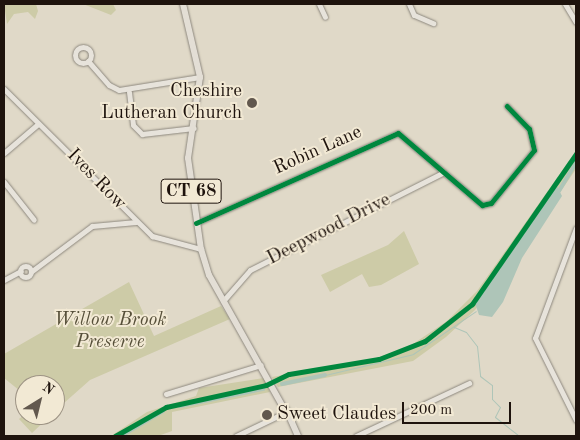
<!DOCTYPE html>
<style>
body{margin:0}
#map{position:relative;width:580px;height:440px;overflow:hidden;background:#e0d9c8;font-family:"Old Standard TT",serif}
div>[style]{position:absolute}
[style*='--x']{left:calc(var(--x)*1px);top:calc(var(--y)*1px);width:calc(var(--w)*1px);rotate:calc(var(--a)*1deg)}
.green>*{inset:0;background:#cdcba7}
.water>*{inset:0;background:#aec5b8}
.stream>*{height:1px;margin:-0.5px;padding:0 0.5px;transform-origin:0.5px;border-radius:0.5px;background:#aec5b8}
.canal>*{height:4px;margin:-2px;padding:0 2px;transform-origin:2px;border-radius:2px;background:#aec5b8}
.roads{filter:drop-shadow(0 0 1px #8d887e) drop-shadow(0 0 1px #8d887e)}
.minor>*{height:5px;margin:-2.5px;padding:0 2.5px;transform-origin:2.5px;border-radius:2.5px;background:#e7e3db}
.minor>.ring{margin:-2.5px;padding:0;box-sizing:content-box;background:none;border:5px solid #e7e3db;border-radius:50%}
.major>*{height:6px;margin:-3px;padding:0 3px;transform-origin:3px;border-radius:3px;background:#e3ded5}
.cycleway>*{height:5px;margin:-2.5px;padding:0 2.5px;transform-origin:2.5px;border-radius:2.5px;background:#00873e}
.dots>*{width:14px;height:14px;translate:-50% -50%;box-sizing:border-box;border:2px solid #f2e9d4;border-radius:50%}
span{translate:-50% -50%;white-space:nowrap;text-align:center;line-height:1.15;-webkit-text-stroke:4px #f2e9d4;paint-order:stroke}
.shield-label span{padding:1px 4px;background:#f2e9d4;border:1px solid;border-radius:4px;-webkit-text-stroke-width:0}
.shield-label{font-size:18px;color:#1e130d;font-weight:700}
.poi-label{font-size:19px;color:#1e130d}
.right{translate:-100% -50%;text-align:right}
.left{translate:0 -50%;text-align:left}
.street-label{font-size:19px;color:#1e130d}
.park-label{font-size:19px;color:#564f39;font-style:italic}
.frame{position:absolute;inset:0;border:5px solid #1e130d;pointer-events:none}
.north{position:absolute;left:15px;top:375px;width:50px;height:50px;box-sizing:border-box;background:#f2e9d4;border:1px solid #9d9384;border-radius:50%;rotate:36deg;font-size:14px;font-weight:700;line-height:20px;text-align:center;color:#1e130d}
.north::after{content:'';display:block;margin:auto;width:18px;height:22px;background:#62584e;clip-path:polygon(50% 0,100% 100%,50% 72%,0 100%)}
.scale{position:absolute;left:402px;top:402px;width:109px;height:22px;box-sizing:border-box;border:2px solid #1e130d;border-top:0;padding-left:6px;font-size:15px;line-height:18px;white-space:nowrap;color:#1e130d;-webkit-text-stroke:4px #f2e9d4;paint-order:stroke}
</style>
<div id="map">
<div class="green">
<div style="clip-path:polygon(4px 4px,36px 4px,38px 11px,35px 19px,28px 12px,14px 14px,7px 24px)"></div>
<div style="clip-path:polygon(83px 4px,113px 4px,116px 10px,111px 15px)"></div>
<div style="clip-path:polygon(576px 151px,576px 169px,516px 257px,475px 310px,446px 337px,413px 361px,278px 387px,272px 377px,377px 358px,410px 346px,447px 321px,477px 291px)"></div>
<div style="clip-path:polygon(404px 231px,419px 264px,381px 285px,369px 287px,362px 274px,330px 292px,321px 275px,388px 245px)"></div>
<div style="clip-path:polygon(129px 282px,154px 336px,221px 306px,230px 319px,90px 380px,55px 411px,55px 385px,25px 385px,25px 395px,4px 378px,4px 354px)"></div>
<div style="clip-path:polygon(264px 378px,270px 392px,172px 412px,172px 431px,158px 436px,111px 436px,147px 412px,196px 396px,199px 388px)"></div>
<div style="clip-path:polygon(25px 414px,25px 415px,51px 415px,32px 433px,19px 419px)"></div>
</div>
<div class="water">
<div style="clip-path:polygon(557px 186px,562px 196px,522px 258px,503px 302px,492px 317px,479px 315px,475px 303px)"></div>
</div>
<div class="stream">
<div style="--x:454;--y:327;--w:13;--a:23"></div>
<div style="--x:466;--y:332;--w:18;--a:52"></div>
<div style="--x:477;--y:346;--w:30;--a:84"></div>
<div style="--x:480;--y:376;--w:15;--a:37"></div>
<div style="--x:492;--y:385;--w:14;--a:90"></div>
<div style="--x:492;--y:399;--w:11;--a:45"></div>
<div style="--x:500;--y:407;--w:11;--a:117"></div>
<div style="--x:495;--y:417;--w:31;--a:38"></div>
<div style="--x:325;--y:375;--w:90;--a:-13.4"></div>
<div style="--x:413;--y:354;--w:76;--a:-34.3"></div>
</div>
<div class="canal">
<div style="--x:559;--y:191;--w:33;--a:-59"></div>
<div style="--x:282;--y:384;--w:44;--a:-11.8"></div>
<div style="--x:180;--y:406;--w:85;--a:-11.6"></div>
<div style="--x:121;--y:436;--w:49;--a:-30.8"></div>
</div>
<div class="roads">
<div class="minor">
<div style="--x:319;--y:4;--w:14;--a:65"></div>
<div style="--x:409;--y:4;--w:12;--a:66"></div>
<div style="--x:414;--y:15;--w:21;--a:23"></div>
<div style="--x:565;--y:4;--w:21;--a:59"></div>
<div class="ring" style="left:75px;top:47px;width:11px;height:11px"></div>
<div style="--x:88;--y:61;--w:32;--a:49"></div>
<div style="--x:109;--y:85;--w:11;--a:27"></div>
<div style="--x:119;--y:90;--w:82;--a:-9.1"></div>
<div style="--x:4;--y:89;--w:209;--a:44.8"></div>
<div style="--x:152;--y:236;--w:51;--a:14.9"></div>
<div style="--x:129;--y:92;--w:33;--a:83"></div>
<div style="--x:133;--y:125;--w:13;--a:45"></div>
<div style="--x:142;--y:134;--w:52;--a:-6.6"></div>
<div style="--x:4;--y:153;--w:45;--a:-40.5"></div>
<div style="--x:4;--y:182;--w:48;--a:51.7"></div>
<div style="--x:196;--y:223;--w:221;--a:-24"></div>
<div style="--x:398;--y:133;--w:111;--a:40.6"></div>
<div style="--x:482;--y:205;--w:9;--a:-13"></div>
<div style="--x:491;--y:203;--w:68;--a:-50.9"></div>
<div style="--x:534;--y:150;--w:22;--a:-103"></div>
<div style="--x:529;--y:129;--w:32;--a:-134"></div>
<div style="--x:576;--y:228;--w:117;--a:110.4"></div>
<div style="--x:535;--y:338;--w:92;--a:63.4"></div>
<div class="ring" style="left:20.5px;top:266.5px;width:6px;height:6px"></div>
<div style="--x:32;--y:271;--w:75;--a:-36.9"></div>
<div style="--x:92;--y:226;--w:44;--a:-5.2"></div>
<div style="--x:4;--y:280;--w:19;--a:-28"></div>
<div style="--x:223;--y:301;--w:41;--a:-48.9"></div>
<div style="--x:250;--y:270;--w:217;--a:-26.8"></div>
<div style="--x:166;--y:394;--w:99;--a:-17"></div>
<div style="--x:236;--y:436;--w:55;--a:-25.6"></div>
<div style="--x:356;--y:436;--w:125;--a:-25.1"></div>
</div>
<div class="major">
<div style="--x:183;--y:4;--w:75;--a:76.9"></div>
<div style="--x:200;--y:77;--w:82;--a:98.4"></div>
<div style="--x:188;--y:158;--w:92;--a:81.9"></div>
<div style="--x:201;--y:249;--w:27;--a:73"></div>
<div style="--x:209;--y:275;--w:157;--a:60.7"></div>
<div style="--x:286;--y:409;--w:30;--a:66"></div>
</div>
</div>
<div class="cycleway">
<div style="--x:196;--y:223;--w:221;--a:-24"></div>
<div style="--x:398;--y:133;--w:111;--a:40.6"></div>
<div style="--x:482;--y:205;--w:9;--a:-13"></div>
<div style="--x:491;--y:203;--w:68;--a:-50.9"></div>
<div style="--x:534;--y:150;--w:22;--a:-103"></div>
<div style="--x:529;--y:129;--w:32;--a:-134"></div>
<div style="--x:115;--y:436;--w:59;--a:-29.6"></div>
<div style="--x:166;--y:407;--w:102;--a:-12.4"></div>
<div style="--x:266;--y:385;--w:25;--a:-26"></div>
<div style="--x:289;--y:374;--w:91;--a:-9.5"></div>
<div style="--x:379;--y:359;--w:49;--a:-21.4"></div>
<div style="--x:425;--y:341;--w:60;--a:-38.2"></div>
<div style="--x:472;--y:304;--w:183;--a:-55.3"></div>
</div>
<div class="dots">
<div style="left:252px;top:103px;background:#62584e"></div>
<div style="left:267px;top:415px;background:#62584e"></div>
</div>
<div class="shield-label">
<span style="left:191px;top:191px">CT 68</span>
</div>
<div class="poi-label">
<span class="right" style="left:242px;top:103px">Cheshire<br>Lutheran Church</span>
<span class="left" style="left:277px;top:415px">Sweet Claudes</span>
</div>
<div class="street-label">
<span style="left:318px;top:151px;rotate:-24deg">Robin Lane</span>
<span style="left:96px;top:180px;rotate:46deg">Ives Row</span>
<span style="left:329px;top:230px;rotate:-27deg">Deepwood Drive</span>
</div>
<div class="park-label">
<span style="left:110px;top:332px">Willow Brook<br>Preserve</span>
</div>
<div class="frame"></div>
<div class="north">N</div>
<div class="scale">200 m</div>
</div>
